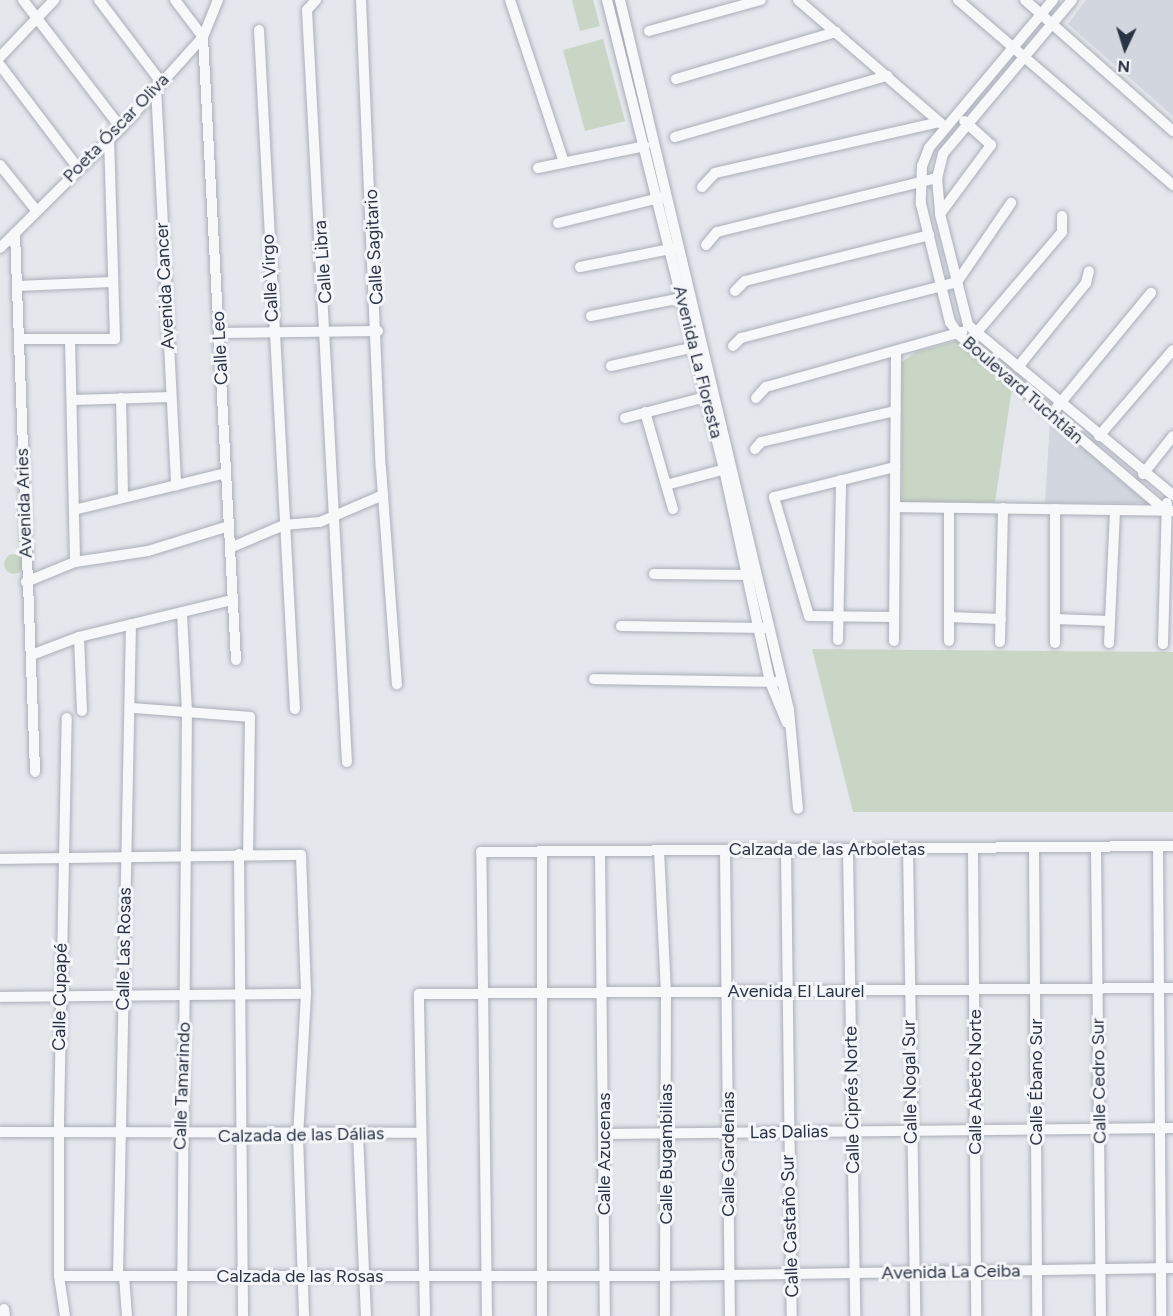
<!DOCTYPE html>
<meta charset="utf-8">
<style>
body{margin:0}
#map{position:relative;width:1173px;height:1316px;overflow:hidden;background:#e4e7ec;font-family:Figtree,sans-serif}
div>[style]{position:absolute}
[style*='--x']{left:calc(var(--x)*1px);top:calc(var(--y)*1px);width:calc(var(--w)*1px);rotate:calc(var(--a)*1deg)}
.built>*{inset:0;background:#d2d6de}
.green>*{inset:0;background:#c9d6c5}
.round{border-radius:50%}
.roads{filter:drop-shadow(0 0 2px #a9aeb7) drop-shadow(0 0 2px #a9aeb7)}
.minor>*{height:10px;margin:-5px;padding:0 5px;transform-origin:5px;border-radius:5px;background:#f7f8fa}
span{translate:-50% -50%;white-space:nowrap;text-align:center;line-height:1.15;-webkit-text-stroke:6px #f4f6f9;paint-order:stroke}
.street-label{font-size:18px;color:#2b3445}
.north{position:absolute;left:1095px;top:18px;width:60px;height:60px;-webkit-text-stroke:4px #f4f6f9;paint-order:stroke;rotate:184deg;font-size:16px;font-weight:700;line-height:24px;text-align:center;color:#2b3445}
.north::after{content:'';display:block;margin:auto;width:21px;height:27px;background:#2b3445;clip-path:polygon(50% 0,100% 100%,50% 72%,0 100%)}
</style>
<div id="map">
<div class="built">
<div style="clip-path:polygon(1086px 0,1173px 0,1173px 116px,1068px 24px)"></div>
<div style="clip-path:polygon(1050px 420px,1147px 503px,1045px 503px)"></div>
</div>
<div class="green">
<div style="clip-path:polygon(572px 0,593px 0,600px 26px,580px 31px)"></div>
<div style="clip-path:polygon(603px 39px,625px 121px,585px 131px,563px 50px)"></div>
<div style="clip-path:polygon(957px 341px,1012px 388px,995px 502px,902px 502px,902px 362px,916px 352px)"></div>
<div class="round" style="left:4px;top:554px;width:20px;height:20px"></div>
<div style="clip-path:polygon(812px 649px,1173px 652px,1173px 812px,853px 812px)"></div>
</div>
<div class="roads">
<div class="minor">
<div style="--x:23;--y:0;--w:161;--a:52.6"></div>
<div style="--x:99;--y:0;--w:103;--a:52.9"></div>
<div style="--x:175;--y:0;--w:46;--a:52.9"></div>
<div style="--x:203;--y:37;--w:624;--a:86.97"></div>
<div style="--x:316;--y:0;--w:13;--a:132"></div>
<div style="--x:307;--y:10;--w:753;--a:86.96"></div>
<div style="--x:361;--y:0;--w:468;--a:87.6"></div>
<div style="--x:381;--y:468;--w:217;--a:85.8"></div>
<div style="--x:510;--y:0;--w:171;--a:71.6"></div>
<div style="--x:607;--y:0;--w:483;--a:76"></div>
<div style="--x:724;--y:469;--w:218;--a:77.8"></div>
<div style="--x:770;--y:682;--w:44;--a:67.5"></div>
<div style="--x:620;--y:0;--w:730;--a:76.61"></div>
<div style="--x:789;--y:710;--w:99;--a:84.8"></div>
<div style="--x:798;--y:0;--w:191;--a:40.8"></div>
<div style="--x:958;--y:0;--w:284;--a:40.7"></div>
<div style="--x:1025;--y:0;--w:198;--a:41.5"></div>
<div style="--x:1053;--y:0;--w:193;--a:130"></div>
<div style="--x:929;--y:148;--w:19;--a:111"></div>
<div style="--x:922;--y:166;--w:38;--a:92"></div>
<div style="--x:921;--y:204;--w:122;--a:76.2"></div>
<div style="--x:950;--y:322;--w:16;--a:55"></div>
<div style="--x:959;--y:335;--w:272;--a:40.4"></div>
<div style="--x:1166;--y:511;--w:7;--a:0"></div>
<div style="--x:1072;--y:0;--w:201;--a:130"></div>
<div style="--x:943;--y:154;--w:25;--a:104"></div>
<div style="--x:937;--y:178;--w:36;--a:85"></div>
<div style="--x:940;--y:214;--w:114;--a:75.8"></div>
<div style="--x:968;--y:325;--w:266;--a:39.7"></div>
<div style="--x:259;--y:30;--w:680;--a:86.97"></div>
<div style="--x:649;--y:31;--w:116;--a:-15.5"></div>
<div style="--x:0;--y:57;--w:79;--a:-46.5"></div>
<div style="--x:0;--y:65;--w:129;--a:52.9"></div>
<div style="--x:676;--y:79;--w:167;--a:-16.4"></div>
<div style="--x:156;--y:87;--w:399;--a:87.1"></div>
<div style="--x:675;--y:137;--w:221;--a:-16.1"></div>
<div style="--x:0;--y:165;--w:58;--a:51.3"></div>
<div style="--x:538;--y:168;--w:109;--a:-11.6"></div>
<div style="--x:702;--y:187;--w:19;--a:-47"></div>
<div style="--x:715;--y:173;--w:230;--a:-12.8"></div>
<div style="--x:940;--y:214;--w:86;--a:-53.5"></div>
<div style="--x:991;--y:145;--w:36;--a:-138"></div>
<div style="--x:558;--y:223;--w:108;--a:-13.9"></div>
<div style="--x:15;--y:233;--w:539;--a:87.87"></div>
<div style="--x:706;--y:245;--w:17;--a:-50"></div>
<div style="--x:717;--y:232;--w:227;--a:-13.8"></div>
<div style="--x:0;--y:248;--w:170;--a:-44.8"></div>
<div style="--x:121;--y:128;--w:122;--a:-48"></div>
<div style="--x:203;--y:37;--w:40;--a:-68"></div>
<div style="--x:580;--y:267;--w:97;--a:-11.3"></div>
<div style="--x:17;--y:286;--w:95;--a:-2.4"></div>
<div style="--x:735;--y:291;--w:14;--a:-45"></div>
<div style="--x:745;--y:281;--w:190;--a:-14"></div>
<div style="--x:591;--y:316;--w:98;--a:-11.2"></div>
<div style="--x:977;--y:332;--w:131;--a:-49.6"></div>
<div style="--x:1062;--y:232;--w:16;--a:-90"></div>
<div style="--x:219;--y:333;--w:159;--a:-0.7"></div>
<div style="--x:19;--y:339;--w:96;--a:0"></div>
<div style="--x:115;--y:339;--w:200;--a:-91.7"></div>
<div style="--x:70;--y:339;--w:223;--a:88.7"></div>
<div style="--x:733;--y:346;--w:11;--a:-45"></div>
<div style="--x:741;--y:338;--w:223;--a:-14.5"></div>
<div style="--x:957;--y:282;--w:96;--a:-55.6"></div>
<div style="--x:611;--y:366;--w:90;--a:-12.8"></div>
<div style="--x:1018;--y:367;--w:108;--a:-51"></div>
<div style="--x:1086;--y:283;--w:12;--a:-76"></div>
<div style="--x:121;--y:398;--w:99;--a:88.8"></div>
<div style="--x:756;--y:398;--w:15;--a:-48"></div>
<div style="--x:766;--y:387;--w:204;--a:-15.7"></div>
<div style="--x:73;--y:400;--w:98;--a:-1.8"></div>
<div style="--x:1057;--y:407;--w:148;--a:-50.5"></div>
<div style="--x:645;--y:412;--w:101;--a:73.9"></div>
<div style="--x:625;--y:418;--w:91;--a:-14.6"></div>
<div style="--x:1099;--y:436;--w:113;--a:-49.3"></div>
<div style="--x:755;--y:449;--w:9;--a:-49"></div>
<div style="--x:761;--y:442;--w:138;--a:-13"></div>
<div style="--x:1143;--y:474;--w:48;--a:-51.7"></div>
<div style="--x:666;--y:485;--w:65;--a:-15.1"></div>
<div style="--x:895;--y:507;--w:271;--a:0.8"></div>
<div style="--x:74;--y:510;--w:156;--a:-13.7"></div>
<div style="--x:230;--y:548;--w:59;--a:-23.1"></div>
<div style="--x:284;--y:525;--w:36;--a:-5"></div>
<div style="--x:320;--y:522;--w:69;--a:-23.2"></div>
<div style="--x:654;--y:574;--w:98;--a:0.6"></div>
<div style="--x:26;--y:582;--w:53;--a:-22.2"></div>
<div style="--x:75;--y:562;--w:74;--a:-8.6"></div>
<div style="--x:148;--y:551;--w:85;--a:-17.2"></div>
<div style="--x:894;--y:617;--w:85;--a:-179.3"></div>
<div style="--x:809;--y:616;--w:124;--a:-106.4"></div>
<div style="--x:774;--y:497;--w:125;--a:-13.9"></div>
<div style="--x:949;--y:617;--w:52;--a:2.2"></div>
<div style="--x:1055;--y:619;--w:55;--a:2.1"></div>
<div style="--x:621;--y:626;--w:144;--a:0.8"></div>
<div style="--x:79;--y:637;--w:74;--a:87.7"></div>
<div style="--x:838;--y:640;--w:160;--a:-88.9"></div>
<div style="--x:894;--y:641;--w:289;--a:-89.6"></div>
<div style="--x:949;--y:641;--w:133;--a:-90"></div>
<div style="--x:1000;--y:642;--w:134;--a:-88.7"></div>
<div style="--x:1055;--y:643;--w:134;--a:-90"></div>
<div style="--x:1109;--y:643;--w:133;--a:-87.4"></div>
<div style="--x:1163;--y:644;--w:141;--a:-88.4"></div>
<div style="--x:34;--y:654;--w:48;--a:-20.7"></div>
<div style="--x:79;--y:637;--w:157;--a:-13.6"></div>
<div style="--x:594;--y:679;--w:181;--a:0.9"></div>
<div style="--x:133;--y:708;--w:117;--a:4.4"></div>
<div style="--x:250;--y:717;--w:136;--a:90.8"></div>
<div style="--x:1158;--y:846;--w:470;--a:89.6"></div>
<div style="--x:1034;--y:847;--w:469;--a:89.6"></div>
<div style="--x:1096;--y:847;--w:469;--a:89.4"></div>
<div style="--x:908;--y:848;--w:468;--a:89.1"></div>
<div style="--x:973;--y:848;--w:468;--a:89.6"></div>
<div style="--x:786;--y:849;--w:467;--a:89.3"></div>
<div style="--x:848;--y:849;--w:467;--a:89.1"></div>
<div style="--x:659;--y:850;--w:142;--a:87.2"></div>
<div style="--x:666;--y:992;--w:324;--a:90.2"></div>
<div style="--x:725;--y:850;--w:466;--a:89.4"></div>
<div style="--x:542;--y:851;--w:465;--a:90"></div>
<div style="--x:600;--y:851;--w:465;--a:89.4"></div>
<div style="--x:239;--y:854;--w:462;--a:89.5"></div>
<div style="--x:0;--y:859;--w:301;--a:-0.8"></div>
<div style="--x:301;--y:855;--w:139;--a:87.9"></div>
<div style="--x:306;--y:994;--w:141;--a:93.2"></div>
<div style="--x:298;--y:1135;--w:181;--a:88.1"></div>
<div style="--x:0;--y:997;--w:306;--a:-0.6"></div>
<div style="--x:0;--y:1132;--w:421;--a:0.1"></div>
<div style="--x:358;--y:1134;--w:182;--a:87.5"></div>
<div style="--x:604;--y:1134;--w:569;--a:-0.6"></div>
<div style="--x:59;--y:1276;--w:606;--a:0"></div>
<div style="--x:665;--y:1276;--w:508;--a:-0.9"></div>
<div style="--x:118;--y:1276;--w:652;--a:-88.86"></div>
<div style="--x:124;--y:1276;--w:40;--a:85.7"></div>
<div style="--x:4;--y:1309;--w:7;--a:82"></div>
<div style="--x:65;--y:1316;--w:40;--a:-98.5"></div>
<div style="--x:59;--y:1276;--w:157;--a:-90"></div>
<div style="--x:59;--y:1119;--w:401;--a:-88.9"></div>
<div style="--x:182;--y:1316;--w:604;--a:-89.53"></div>
<div style="--x:187;--y:712;--w:100;--a:-92.9"></div>
<div style="--x:425;--y:1316;--w:322;--a:-91.1"></div>
<div style="--x:419;--y:994;--w:754;--a:-0.46"></div>
<div style="--x:487;--y:1316;--w:464;--a:-90.7"></div>
<div style="--x:481;--y:852;--w:692;--a:-0.5"></div>
</div>
</div>
<div class="street-label">
<span style="left:116px;top:128px;rotate:-46deg">Poeta Óscar Oliva</span>
<span style="left:374px;top:247px;rotate:-93deg">Calle Sagitario</span>
<span style="left:323px;top:262px;rotate:-94deg">Calle Libra</span>
<span style="left:270px;top:278px;rotate:-93deg">Calle Virgo</span>
<span style="left:165px;top:286px;rotate:-93deg">Avenida Cancer</span>
<span style="left:220px;top:348px;rotate:-93deg">Calle Leo</span>
<span style="left:698px;top:362px;rotate:76deg">Avenida La Floresta</span>
<span style="left:1023px;top:390px;rotate:41deg">Boulevard Tuchtlán</span>
<span style="left:24px;top:503px;rotate:-92deg">Avenida Aries</span>
<span style="left:827px;top:849px">Calzada de las Arboletas</span>
<span style="left:124px;top:949px;rotate:-89deg">Calle Las Rosas</span>
<span style="left:796px;top:991px">Avenida El Laurel</span>
<span style="left:60px;top:997px;rotate:-89deg">Calle Cupapé</span>
<span style="left:1099px;top:1081px;rotate:-91deg">Calle Cedro Sur</span>
<span style="left:910px;top:1082px;rotate:-91deg">Calle Nogal Sur</span>
<span style="left:975px;top:1082px;rotate:-90deg">Calle Abeto Norte</span>
<span style="left:1036px;top:1082px;rotate:-90deg">Calle Ébano Sur</span>
<span style="left:182px;top:1086px;rotate:-88deg">Calle Tamarindo</span>
<span style="left:852px;top:1100px;rotate:-91deg">Calle Ciprés Norte</span>
<span style="left:789px;top:1132px;rotate:-1deg">Las Dalias</span>
<span style="left:301px;top:1135px;rotate:-1deg">Calzada de las Dálias</span>
<span style="left:604px;top:1154px;rotate:-90deg">Calle Azucenas</span>
<span style="left:666px;top:1154px;rotate:-90deg">Calle Bugambilias</span>
<span style="left:728px;top:1154px;rotate:-90deg">Calle Gardenias</span>
<span style="left:790px;top:1226px;rotate:-92deg">Calle Castaño Sur</span>
<span style="left:951px;top:1272px;rotate:-1deg">Avenida La Ceiba</span>
<span style="left:300px;top:1276px">Calzada de las Rosas</span>
</div>
<div class="north">N</div>
</div>
